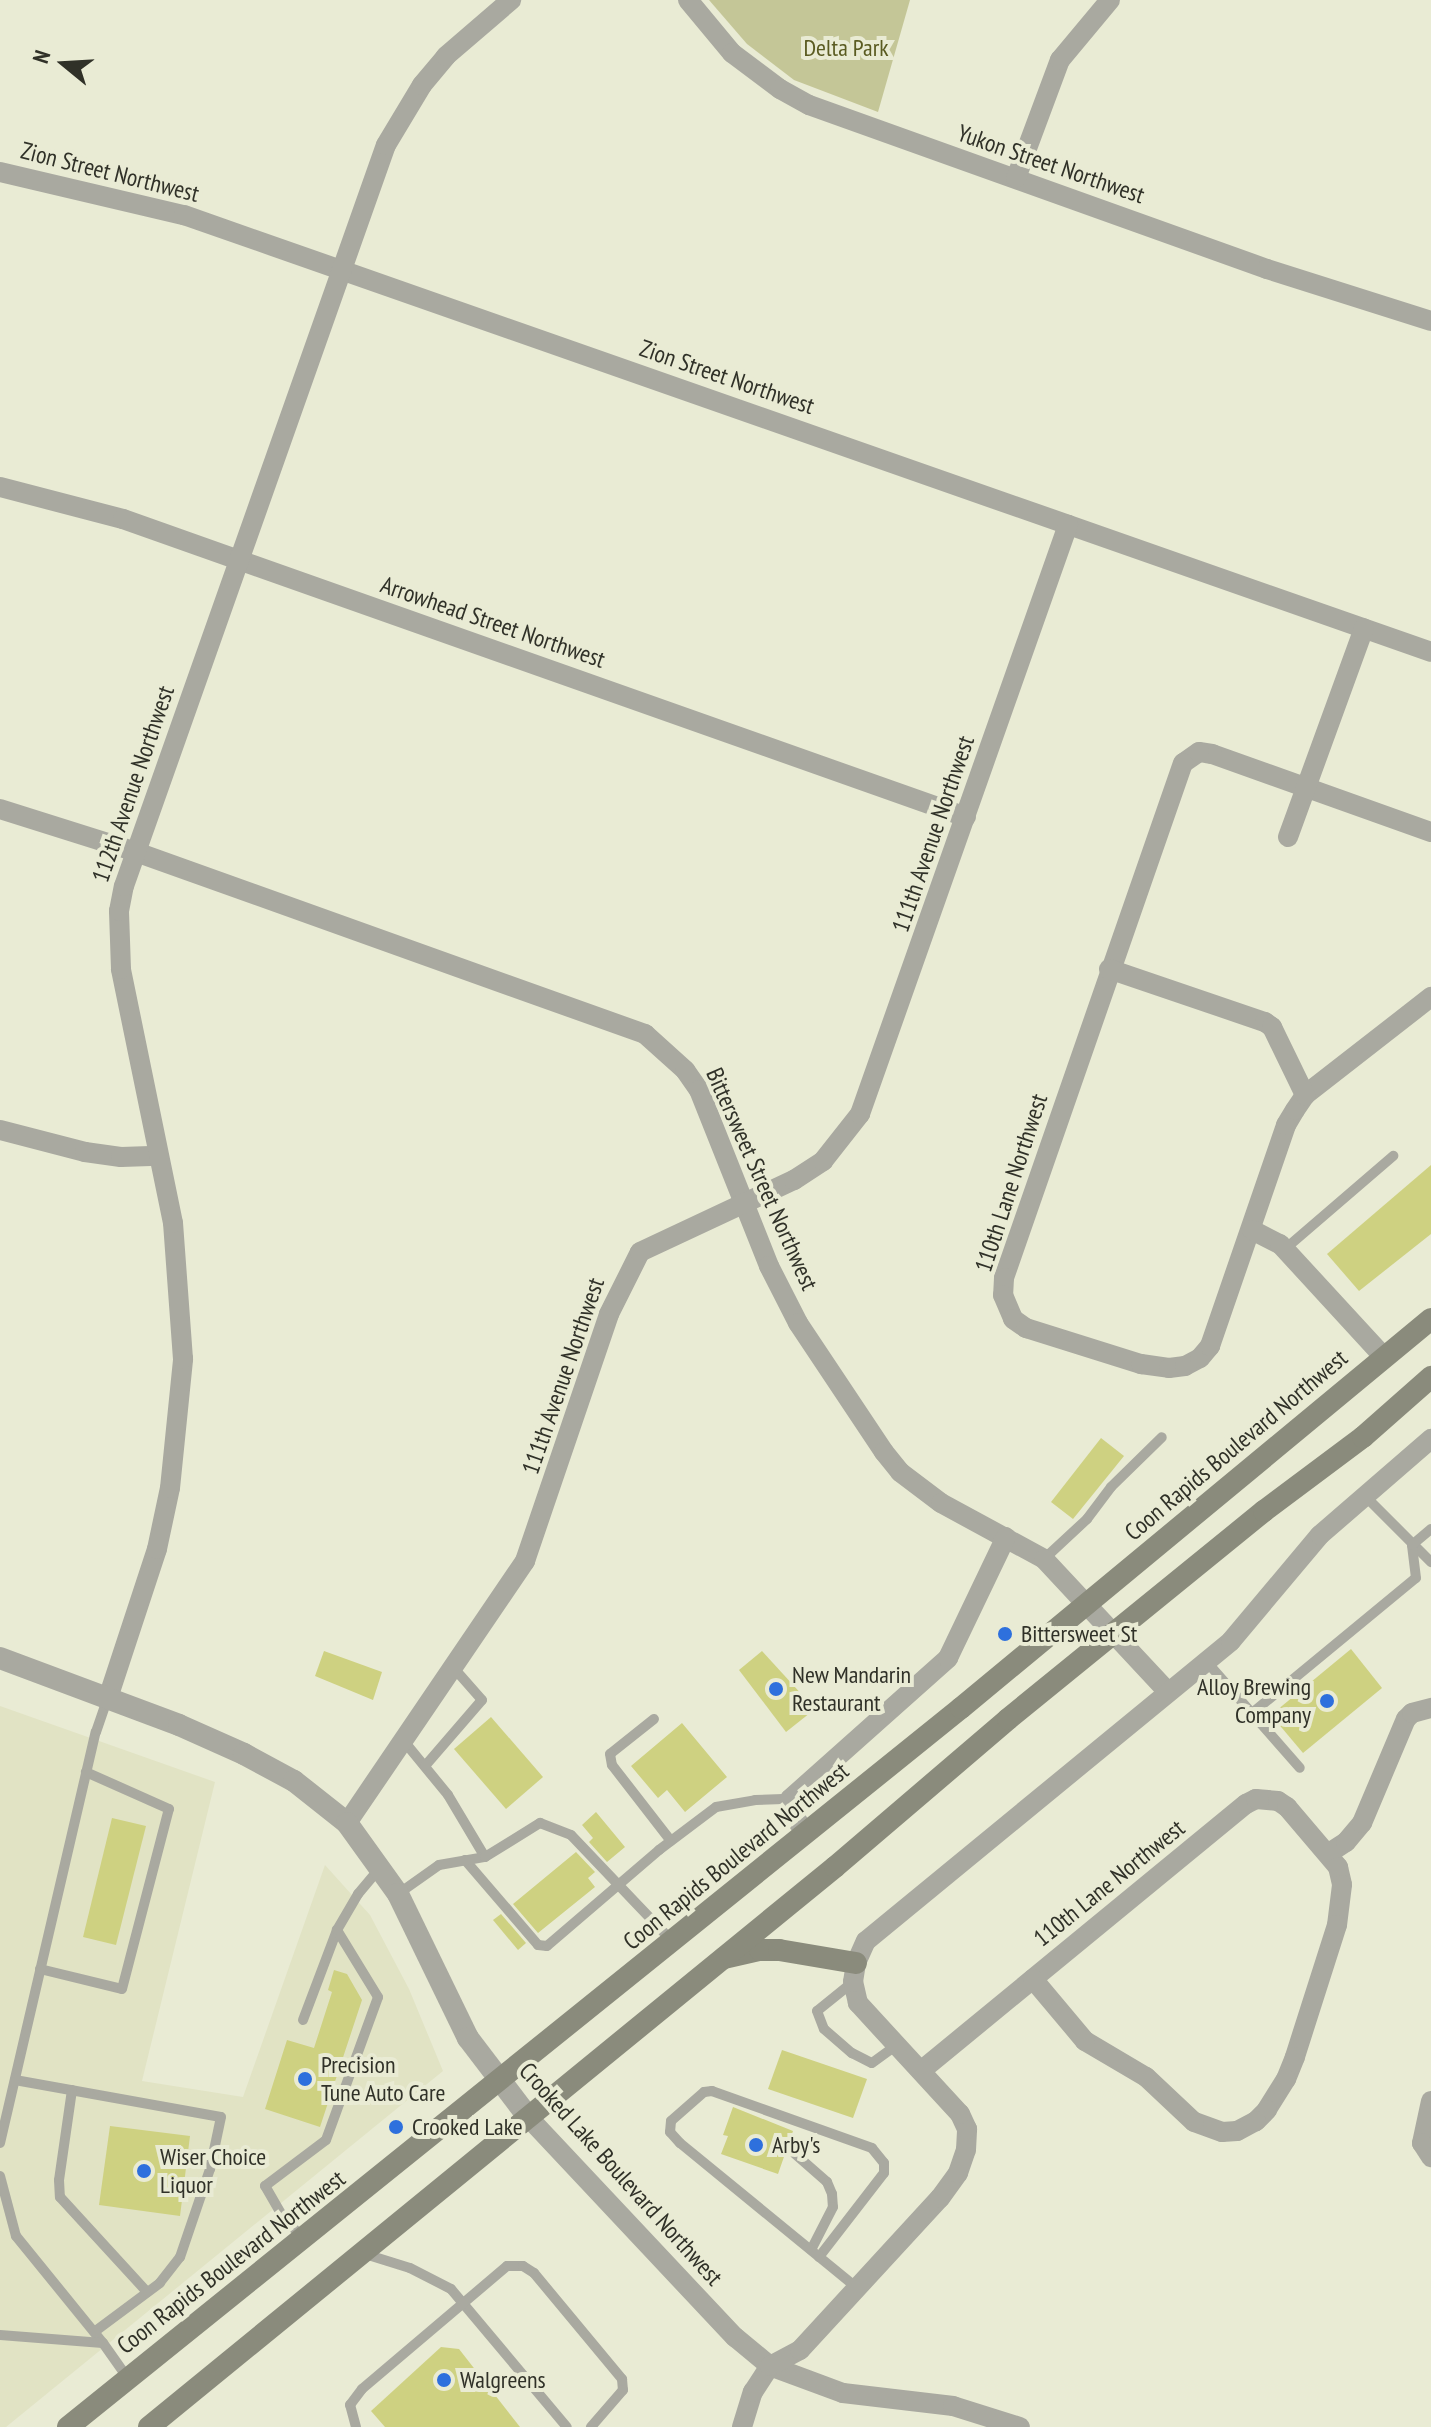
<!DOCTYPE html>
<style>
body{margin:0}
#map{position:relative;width:1431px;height:2427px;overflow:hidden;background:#e9ebd4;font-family:"PT Sans Narrow",sans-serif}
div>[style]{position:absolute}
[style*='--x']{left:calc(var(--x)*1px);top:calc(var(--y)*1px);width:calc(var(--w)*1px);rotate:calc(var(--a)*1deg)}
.built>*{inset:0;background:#e1e3c4}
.green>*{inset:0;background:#c4c697}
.building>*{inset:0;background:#ced181}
.service>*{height:10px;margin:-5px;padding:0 5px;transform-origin:5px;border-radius:5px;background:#a9a9a0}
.minor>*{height:20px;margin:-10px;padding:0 10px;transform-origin:10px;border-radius:10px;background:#a9a9a0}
.tertiary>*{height:22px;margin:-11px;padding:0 11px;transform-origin:11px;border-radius:11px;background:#a9a9a0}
.secondary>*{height:22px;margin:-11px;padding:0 11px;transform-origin:11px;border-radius:11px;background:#8a8b7c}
.dots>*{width:22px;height:22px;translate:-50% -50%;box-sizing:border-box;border:4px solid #e9ebd4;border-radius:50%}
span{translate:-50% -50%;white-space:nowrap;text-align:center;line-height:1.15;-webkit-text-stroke:8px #e9ebd4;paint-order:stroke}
.park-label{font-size:24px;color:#5a5b21}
.street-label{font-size:24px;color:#303128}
.poi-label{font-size:24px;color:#303128}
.left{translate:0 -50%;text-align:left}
.right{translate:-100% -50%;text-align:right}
.north{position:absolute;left:24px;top:24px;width:80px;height:80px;-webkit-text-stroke:6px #e9ebd4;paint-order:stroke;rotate:288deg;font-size:22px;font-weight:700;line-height:32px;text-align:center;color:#303128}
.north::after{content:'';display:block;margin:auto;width:28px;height:36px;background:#303128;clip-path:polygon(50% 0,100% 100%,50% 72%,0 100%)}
</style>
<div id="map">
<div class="built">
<div style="clip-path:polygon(0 1706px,215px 1782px,142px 2081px,243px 2097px,325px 1865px,370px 1915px,409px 1989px,443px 2071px,6px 2427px,0 2427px)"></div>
</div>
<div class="green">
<div style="clip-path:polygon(709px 0,910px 0,878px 112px,794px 80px,747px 44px)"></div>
</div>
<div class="building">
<div style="clip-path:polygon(1431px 1165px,1431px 1234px,1359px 1291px,1327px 1254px)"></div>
<div style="clip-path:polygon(1101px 1438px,1124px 1456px,1073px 1519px,1051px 1502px)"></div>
<div style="clip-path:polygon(1351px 1649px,1382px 1688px,1303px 1753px,1271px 1715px)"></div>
<div style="clip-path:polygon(324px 1651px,382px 1672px,373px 1700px,315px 1676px)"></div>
<div style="clip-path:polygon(762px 1651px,815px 1709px,786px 1732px,739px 1670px)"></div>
<div style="clip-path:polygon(491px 1717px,543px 1777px,506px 1809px,454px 1749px)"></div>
<div style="clip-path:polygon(682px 1723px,727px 1777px,685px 1812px,667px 1790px,658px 1798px,631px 1766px)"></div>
<div style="clip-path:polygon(596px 1812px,625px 1847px,607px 1862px,589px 1842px,593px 1838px,582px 1825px)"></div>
<div style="clip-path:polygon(112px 1818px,146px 1826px,116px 1945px,83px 1937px)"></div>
<div style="clip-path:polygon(576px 1852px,595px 1872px,588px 1878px,595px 1887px,538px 1933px,513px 1904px)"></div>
<div style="clip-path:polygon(501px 1914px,526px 1943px,518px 1950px,493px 1920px)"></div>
<div style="clip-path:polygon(334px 1970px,347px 1974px,362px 2000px,320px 2127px,265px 2109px,287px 2040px,314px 2048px,332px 1992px,328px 1990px)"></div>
<div style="clip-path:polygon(782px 2050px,867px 2079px,853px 2118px,768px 2089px)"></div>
<div style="clip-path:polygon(733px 2107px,793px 2131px,778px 2174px,721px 2154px,728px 2136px,723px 2135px)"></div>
<div style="clip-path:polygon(110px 2126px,190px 2136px,180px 2216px,99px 2205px)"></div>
<div style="clip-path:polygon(441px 2347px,459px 2349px,520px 2427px,385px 2427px,371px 2411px)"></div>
</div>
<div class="service">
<div style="--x:1285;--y:1249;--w:143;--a:-40.7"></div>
<div style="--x:1364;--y:1495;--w:95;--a:45"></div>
<div style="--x:1044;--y:1559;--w:59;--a:-42.9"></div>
<div style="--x:1087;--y:1519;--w:40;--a:-53"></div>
<div style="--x:1111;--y:1487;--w:71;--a:-44.4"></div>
<div style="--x:1206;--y:1661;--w:142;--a:48.7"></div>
<div style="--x:1252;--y:1713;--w:212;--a:-39.5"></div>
<div style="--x:1416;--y:1578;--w:33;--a:-97"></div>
<div style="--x:1412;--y:1545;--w:25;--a:-40"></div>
<div style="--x:654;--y:1719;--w:56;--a:141.5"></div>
<div style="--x:610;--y:1754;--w:11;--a:80"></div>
<div style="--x:612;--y:1765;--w:96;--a:52.2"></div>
<div style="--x:403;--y:1740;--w:71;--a:50.7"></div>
<div style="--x:448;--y:1795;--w:72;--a:59.2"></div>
<div style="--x:425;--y:1766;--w:87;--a:-49.2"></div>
<div style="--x:482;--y:1700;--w:44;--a:-131.3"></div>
<div style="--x:465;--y:1860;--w:112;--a:49.3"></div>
<div style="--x:538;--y:1945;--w:9;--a:6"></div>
<div style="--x:547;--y:1946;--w:148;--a:-40.6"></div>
<div style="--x:659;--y:1850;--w:71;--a:-37"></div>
<div style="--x:716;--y:1807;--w:40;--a:-10"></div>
<div style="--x:755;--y:1800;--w:35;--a:-2"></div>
<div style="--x:398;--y:1894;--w:50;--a:-35.3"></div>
<div style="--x:439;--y:1865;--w:47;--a:-9.9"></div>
<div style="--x:485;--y:1857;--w:65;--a:-31.7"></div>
<div style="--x:540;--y:1823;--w:33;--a:21"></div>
<div style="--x:571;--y:1835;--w:146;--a:46.4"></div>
<div style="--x:40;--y:1969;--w:84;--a:13.7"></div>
<div style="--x:122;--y:1989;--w:186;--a:-75.4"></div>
<div style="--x:169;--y:1809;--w:91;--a:-156"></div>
<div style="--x:853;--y:1982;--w:46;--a:141.1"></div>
<div style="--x:817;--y:2011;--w:19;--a:69"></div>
<div style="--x:824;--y:2029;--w:37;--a:41"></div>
<div style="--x:852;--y:2053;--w:22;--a:27"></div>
<div style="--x:872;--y:2063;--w:31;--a:-36"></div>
<div style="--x:303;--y:2020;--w:96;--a:-69.3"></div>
<div style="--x:15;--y:2080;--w:209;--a:10.2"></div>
<div style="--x:221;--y:2117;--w:53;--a:101.9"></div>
<div style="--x:210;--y:2169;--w:93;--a:108.8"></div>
<div style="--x:180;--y:2257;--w:33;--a:128"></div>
<div style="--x:160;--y:2283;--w:82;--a:143.4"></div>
<div style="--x:72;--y:2090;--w:91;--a:98.2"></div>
<div style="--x:59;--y:2180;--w:17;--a:87"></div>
<div style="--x:60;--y:2197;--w:129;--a:47.5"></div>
<div style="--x:0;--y:2143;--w:422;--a:-76.9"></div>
<div style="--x:96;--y:1732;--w:36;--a:-71"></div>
<div style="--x:794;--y:2153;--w:44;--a:41.3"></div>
<div style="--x:827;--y:2182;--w:13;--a:67"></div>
<div style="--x:832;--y:2194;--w:13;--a:86"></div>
<div style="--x:833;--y:2207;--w:48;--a:117.1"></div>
<div style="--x:0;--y:2176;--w:62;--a:75.1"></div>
<div style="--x:16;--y:2236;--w:138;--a:50.9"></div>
<div style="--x:303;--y:2238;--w:29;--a:-134"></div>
<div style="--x:283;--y:2217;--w:36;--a:-120"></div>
<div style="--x:265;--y:2186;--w:76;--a:-37"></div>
<div style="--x:326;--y:2140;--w:152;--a:-70"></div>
<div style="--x:378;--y:1997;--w:79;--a:-121.5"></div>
<div style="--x:337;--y:1930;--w:42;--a:-59.7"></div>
<div style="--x:358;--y:1894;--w:33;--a:-50"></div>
<div style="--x:365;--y:2254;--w:47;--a:17.3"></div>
<div style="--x:410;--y:2268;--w:46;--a:27.1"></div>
<div style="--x:451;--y:2289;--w:180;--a:50"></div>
<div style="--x:819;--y:2257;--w:106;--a:-52.3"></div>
<div style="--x:884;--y:2173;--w:10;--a:-90"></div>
<div style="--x:884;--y:2163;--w:19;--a:-129"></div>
<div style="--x:872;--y:2148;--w:170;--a:-160.4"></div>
<div style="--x:712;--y:2091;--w:8;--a:173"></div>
<div style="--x:704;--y:2092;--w:44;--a:138.7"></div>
<div style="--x:671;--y:2121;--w:11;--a:95"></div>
<div style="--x:670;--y:2132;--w:15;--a:48"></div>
<div style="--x:680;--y:2143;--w:229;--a:39.3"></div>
<div style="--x:0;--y:2335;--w:103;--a:4.4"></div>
<div style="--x:103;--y:2343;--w:42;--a:54.8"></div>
<div style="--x:356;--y:2427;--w:23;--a:-105"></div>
<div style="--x:350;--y:2405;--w:20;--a:-53"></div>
<div style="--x:362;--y:2389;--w:190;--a:-40.3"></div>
<div style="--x:507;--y:2266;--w:16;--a:0"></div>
<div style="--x:523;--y:2266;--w:13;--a:32"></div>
<div style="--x:534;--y:2273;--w:138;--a:50.3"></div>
<div style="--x:622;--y:2379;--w:11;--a:85"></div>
<div style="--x:623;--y:2390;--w:49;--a:130.9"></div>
</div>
<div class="minor">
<div style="--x:688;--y:0;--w:69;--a:50.3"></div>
<div style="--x:732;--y:53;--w:60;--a:36.9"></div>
<div style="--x:780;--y:89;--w:33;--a:29"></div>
<div style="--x:809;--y:105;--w:486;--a:19.7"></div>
<div style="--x:1267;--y:269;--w:172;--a:17.6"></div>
<div style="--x:0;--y:172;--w:189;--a:13.2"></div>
<div style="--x:184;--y:215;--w:1321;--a:19.31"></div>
<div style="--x:1016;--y:178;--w:126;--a:-69.6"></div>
<div style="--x:1060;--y:60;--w:78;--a:-50.2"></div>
<div style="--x:0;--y:487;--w:127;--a:14.6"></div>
<div style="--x:123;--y:519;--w:894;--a:19.47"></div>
<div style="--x:0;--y:809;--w:143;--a:17.5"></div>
<div style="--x:136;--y:852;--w:541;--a:19.68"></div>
<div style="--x:645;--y:1034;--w:54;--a:42"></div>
<div style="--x:685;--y:1070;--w:24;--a:55"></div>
<div style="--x:699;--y:1090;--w:189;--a:68.3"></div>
<div style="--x:769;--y:1266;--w:64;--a:63"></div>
<div style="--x:798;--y:1323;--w:155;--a:56.3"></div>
<div style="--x:884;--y:1452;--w:26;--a:51"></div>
<div style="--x:900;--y:1472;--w:51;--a:37.1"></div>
<div style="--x:941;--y:1503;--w:117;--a:28.5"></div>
<div style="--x:1044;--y:1559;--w:180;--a:47"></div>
<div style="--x:1431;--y:832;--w:232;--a:-160.4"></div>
<div style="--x:1212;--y:754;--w:13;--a:-171"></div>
<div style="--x:1199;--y:752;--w:19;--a:145"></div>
<div style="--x:1183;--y:763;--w:545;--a:109.17"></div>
<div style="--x:1004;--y:1278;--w:17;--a:93"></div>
<div style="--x:1003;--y:1295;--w:26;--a:67"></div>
<div style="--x:1013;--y:1319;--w:16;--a:35"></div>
<div style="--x:1026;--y:1328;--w:121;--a:17.4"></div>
<div style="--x:1141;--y:1364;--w:28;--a:8"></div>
<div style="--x:1169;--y:1368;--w:16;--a:-7"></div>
<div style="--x:1185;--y:1366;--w:17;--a:-28"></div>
<div style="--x:1200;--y:1358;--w:16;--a:-50"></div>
<div style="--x:1210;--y:1346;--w:234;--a:-71"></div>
<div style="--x:1286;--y:1125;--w:17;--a:-59"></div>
<div style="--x:1295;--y:1110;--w:18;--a:-56"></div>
<div style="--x:1305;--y:1095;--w:160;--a:-37.9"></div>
<div style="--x:1288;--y:837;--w:222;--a:-70"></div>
<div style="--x:1109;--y:969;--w:165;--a:18.8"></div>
<div style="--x:1265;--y:1022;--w:9;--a:36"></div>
<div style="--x:1272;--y:1027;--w:76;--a:64.1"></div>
<div style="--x:0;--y:1130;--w:88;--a:14.5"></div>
<div style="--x:85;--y:1152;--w:36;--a:8"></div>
<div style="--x:121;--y:1157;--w:37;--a:-2"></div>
<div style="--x:1252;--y:1230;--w:31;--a:27"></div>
<div style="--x:1280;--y:1244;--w:154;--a:47.4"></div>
<div style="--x:108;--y:1698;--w:157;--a:-71.8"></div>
<div style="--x:157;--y:1549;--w:62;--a:-78"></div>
<div style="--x:170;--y:1488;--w:130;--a:-84.2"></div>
<div style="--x:183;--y:1359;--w:136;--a:-94.2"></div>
<div style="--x:173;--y:1223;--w:259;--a:-101.6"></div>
<div style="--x:121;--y:969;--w:58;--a:-92"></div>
<div style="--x:119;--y:911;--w:25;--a:-79"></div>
<div style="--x:124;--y:886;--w:786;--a:-70.53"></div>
<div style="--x:386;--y:145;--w:70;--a:-59"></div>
<div style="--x:422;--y:85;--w:38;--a:-50"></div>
<div style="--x:446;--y:56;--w:86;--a:-40.7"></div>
<div style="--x:347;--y:1823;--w:317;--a:-55.8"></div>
<div style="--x:525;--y:1561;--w:261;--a:-71.2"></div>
<div style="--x:609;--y:1314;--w:69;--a:-63.4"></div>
<div style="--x:640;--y:1252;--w:170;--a:-25.1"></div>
<div style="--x:794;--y:1180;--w:35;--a:-33"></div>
<div style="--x:823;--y:1161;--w:60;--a:-51.8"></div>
<div style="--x:860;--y:1114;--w:625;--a:-70.55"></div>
<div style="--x:806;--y:1833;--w:27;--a:-126"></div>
<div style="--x:790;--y:1811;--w:12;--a:-90"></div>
<div style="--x:790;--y:1799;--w:212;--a:-41.7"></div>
<div style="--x:948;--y:1658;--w:134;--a:-64.4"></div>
<div style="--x:1329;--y:1853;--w:20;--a:-33"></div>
<div style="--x:1346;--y:1842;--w:25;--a:-50"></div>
<div style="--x:1362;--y:1823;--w:113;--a:-67.1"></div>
<div style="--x:1406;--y:1719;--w:8;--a:-45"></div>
<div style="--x:1412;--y:1713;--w:20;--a:-15"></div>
<div style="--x:922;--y:2070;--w:419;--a:-39.4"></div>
<div style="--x:1246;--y:1804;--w:11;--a:-27"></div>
<div style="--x:1256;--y:1799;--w:22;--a:5"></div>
<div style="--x:1278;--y:1801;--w:11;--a:34"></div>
<div style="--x:1287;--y:1807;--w:79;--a:49.6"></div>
<div style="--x:1338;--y:1867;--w:18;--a:77"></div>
<div style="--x:1342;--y:1885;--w:40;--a:97.1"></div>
<div style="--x:1337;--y:1925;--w:139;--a:107.7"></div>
<div style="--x:1295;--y:2057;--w:24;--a:112"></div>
<div style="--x:1286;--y:2079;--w:36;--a:122"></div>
<div style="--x:1267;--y:2110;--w:16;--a:135"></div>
<div style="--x:1256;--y:2121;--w:21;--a:152"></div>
<div style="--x:1237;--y:2131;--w:15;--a:176"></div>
<div style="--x:1222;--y:2132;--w:30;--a:-160"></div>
<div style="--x:1194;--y:2122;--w:66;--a:-136.8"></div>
<div style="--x:1146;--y:2077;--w:71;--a:-149.5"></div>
<div style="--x:1085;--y:2041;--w:81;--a:-130"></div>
<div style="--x:1431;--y:2101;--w:43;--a:102.1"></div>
<div style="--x:1422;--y:2143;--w:17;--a:57"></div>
<div style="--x:529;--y:2118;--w:301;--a:46.8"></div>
<div style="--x:735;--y:2337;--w:45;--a:39.6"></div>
<div style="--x:770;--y:2366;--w:78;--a:20.3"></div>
<div style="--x:843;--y:2393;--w:111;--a:6.7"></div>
<div style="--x:953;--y:2406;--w:70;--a:17.4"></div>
<div style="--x:742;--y:2427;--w:37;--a:-73"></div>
<div style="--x:753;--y:2392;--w:31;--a:-57"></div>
<div style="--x:770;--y:2366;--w:34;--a:-28"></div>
<div style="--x:800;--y:2350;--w:207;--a:-47.4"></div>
<div style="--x:940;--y:2198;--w:31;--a:-54"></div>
<div style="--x:958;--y:2173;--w:24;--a:-71"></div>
<div style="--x:966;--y:2150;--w:21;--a:-87"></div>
<div style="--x:967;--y:2129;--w:17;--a:-115"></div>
<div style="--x:960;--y:2114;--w:151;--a:-132.6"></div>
<div style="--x:858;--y:2003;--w:22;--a:-103"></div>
<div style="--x:853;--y:1982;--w:19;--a:-81"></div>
<div style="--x:856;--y:1963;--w:24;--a:-66"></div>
<div style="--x:866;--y:1941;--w:472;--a:-39.4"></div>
<div style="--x:1231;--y:1641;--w:138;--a:-50"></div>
<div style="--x:1320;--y:1535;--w:147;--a:-40.9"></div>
</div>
<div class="tertiary">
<div style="--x:0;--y:1658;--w:191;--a:20.5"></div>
<div style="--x:179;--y:1725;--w:71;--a:24"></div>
<div style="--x:244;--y:1754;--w:57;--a:28.4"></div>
<div style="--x:294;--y:1781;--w:68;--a:38.4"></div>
<div style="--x:347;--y:1823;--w:87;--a:54.3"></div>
<div style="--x:398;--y:1894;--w:160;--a:64.1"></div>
<div style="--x:468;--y:2038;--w:101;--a:52.7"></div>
</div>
<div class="secondary">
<div style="--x:724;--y:1958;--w:37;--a:-13"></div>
<div style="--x:760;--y:1950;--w:19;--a:0"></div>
<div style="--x:779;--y:1950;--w:78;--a:9.6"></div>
<div style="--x:68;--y:2427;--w:1146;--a:-38.84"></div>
<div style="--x:961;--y:1708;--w:610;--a:-39.61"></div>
<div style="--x:149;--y:2427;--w:886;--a:-39.23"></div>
<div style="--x:835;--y:1867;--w:228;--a:-40.5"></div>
<div style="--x:1008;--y:1719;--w:330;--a:-39.1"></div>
<div style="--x:1264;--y:1511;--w:124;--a:-36.8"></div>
<div style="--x:1363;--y:1437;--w:91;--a:-41.4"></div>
</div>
<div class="dots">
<div style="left:1005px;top:1634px;background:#2e70dd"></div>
<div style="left:776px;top:1689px;background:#2e70dd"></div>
<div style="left:1327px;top:1701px;background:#2e70dd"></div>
<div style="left:305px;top:2079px;background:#2e70dd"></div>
<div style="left:396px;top:2127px;background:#2e70dd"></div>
<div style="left:756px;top:2145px;background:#2e70dd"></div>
<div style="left:144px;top:2171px;background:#2e70dd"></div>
<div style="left:444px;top:2380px;background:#2e70dd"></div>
</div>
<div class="park-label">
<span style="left:846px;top:48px">Delta Park</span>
</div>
<div class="street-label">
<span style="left:1051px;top:164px;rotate:19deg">Yukon Street Northwest</span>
<span style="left:110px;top:172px;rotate:14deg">Zion Street Northwest</span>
<span style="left:727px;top:377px;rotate:19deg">Zion Street Northwest</span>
<span style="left:493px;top:622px;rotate:19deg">Arrowhead Street Northwest</span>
<span style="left:133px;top:784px;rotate:-71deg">112th Avenue Northwest</span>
<span style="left:933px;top:834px;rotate:-71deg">111th Avenue Northwest</span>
<span style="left:762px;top:1179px;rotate:66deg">Bittersweet Street Northwest</span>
<span style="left:1011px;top:1183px;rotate:-72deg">110th Lane Northwest</span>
<span style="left:563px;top:1376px;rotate:-71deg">111th Avenue Northwest</span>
<span style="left:1236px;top:1445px;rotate:-40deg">Coon Rapids Boulevard Northwest</span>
<span style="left:736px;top:1856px;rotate:-39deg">Coon Rapids Boulevard Northwest</span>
<span style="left:1109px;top:1883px;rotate:-39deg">110th Lane Northwest</span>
<span style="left:621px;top:2174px;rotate:48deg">Crooked Lake Boulevard Northwest</span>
<span style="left:231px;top:2262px;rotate:-38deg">Coon Rapids Boulevard Northwest</span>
</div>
<div class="poi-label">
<span class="left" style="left:1021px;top:1634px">Bittersweet St</span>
<span class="left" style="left:792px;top:1689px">New Mandarin<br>Restaurant</span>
<span class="right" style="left:1311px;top:1701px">Alloy Brewing<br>Company</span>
<span class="left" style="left:321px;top:2079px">Precision<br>Tune Auto Care</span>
<span class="left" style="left:412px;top:2127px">Crooked Lake</span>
<span class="left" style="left:772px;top:2145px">Arby's</span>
<span class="left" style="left:160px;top:2171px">Wiser Choice<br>Liquor</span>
<span class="left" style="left:460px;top:2380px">Walgreens</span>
</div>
<div class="north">N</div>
</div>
